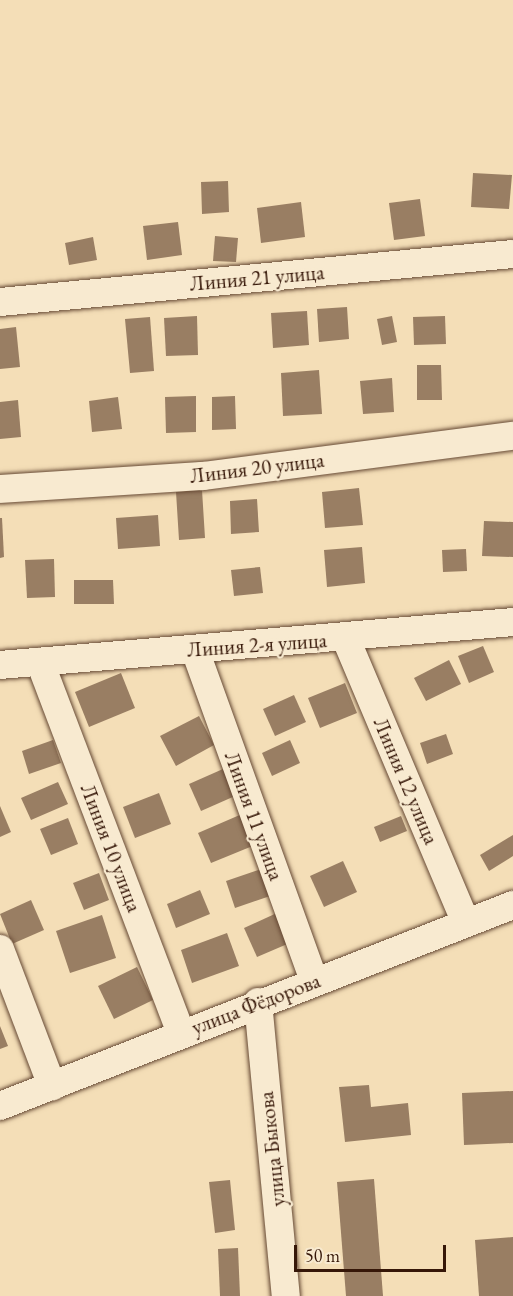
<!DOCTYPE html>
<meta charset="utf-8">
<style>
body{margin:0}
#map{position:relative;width:513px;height:1296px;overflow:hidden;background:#f4deb7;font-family:"EB Garamond",serif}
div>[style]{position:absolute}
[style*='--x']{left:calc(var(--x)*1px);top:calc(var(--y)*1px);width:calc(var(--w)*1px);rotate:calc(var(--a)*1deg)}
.building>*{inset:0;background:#997e63}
.roads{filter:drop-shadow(0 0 2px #664934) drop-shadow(0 0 2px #664934)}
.minor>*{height:28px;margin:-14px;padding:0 14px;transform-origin:14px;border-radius:14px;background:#f8ead0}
span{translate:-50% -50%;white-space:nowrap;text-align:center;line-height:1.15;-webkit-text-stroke:4.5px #f8ead0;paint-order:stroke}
.street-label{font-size:21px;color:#361708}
.scale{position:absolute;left:294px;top:1245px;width:152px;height:27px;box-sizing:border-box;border:3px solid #361708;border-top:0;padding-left:8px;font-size:18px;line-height:21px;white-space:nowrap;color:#361708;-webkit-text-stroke:4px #f8ead0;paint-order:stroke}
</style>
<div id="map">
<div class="building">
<div style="clip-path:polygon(473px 173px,512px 175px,509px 209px,471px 207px)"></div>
<div style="clip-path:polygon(228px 181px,229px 212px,202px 214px,201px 182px)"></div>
<div style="clip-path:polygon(420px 199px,425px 236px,394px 240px,389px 203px)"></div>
<div style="clip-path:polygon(301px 202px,305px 237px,261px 243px,257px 208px)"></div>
<div style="clip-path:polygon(178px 222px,182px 255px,147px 260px,143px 226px)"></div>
<div style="clip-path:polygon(215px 236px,238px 238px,236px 262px,213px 261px)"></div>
<div style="clip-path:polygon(93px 237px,97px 260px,69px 265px,65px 243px)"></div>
<div style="clip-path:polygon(347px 307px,349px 339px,319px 342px,317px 309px)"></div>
<div style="clip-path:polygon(307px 311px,309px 345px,273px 348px,271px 313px)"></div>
<div style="clip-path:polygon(197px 316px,198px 355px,166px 356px,164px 318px)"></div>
<div style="clip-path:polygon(392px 316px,397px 342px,382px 345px,377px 319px)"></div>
<div style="clip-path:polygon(445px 316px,446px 344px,414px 345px,413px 317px)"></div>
<div style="clip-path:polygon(150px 317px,154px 371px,130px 373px,125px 319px)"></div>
<div style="clip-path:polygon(16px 327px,20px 367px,0 369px,0 329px)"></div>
<div style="clip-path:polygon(417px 365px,441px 365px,442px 400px,417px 400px)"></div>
<div style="clip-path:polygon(319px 370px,322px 414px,283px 416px,281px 373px)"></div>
<div style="clip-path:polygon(392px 378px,394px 412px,363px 414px,360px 381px)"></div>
<div style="clip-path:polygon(196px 396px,196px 432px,166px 433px,165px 397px)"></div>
<div style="clip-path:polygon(235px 396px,236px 429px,212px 430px,212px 397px)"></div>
<div style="clip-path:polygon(118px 397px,122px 429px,92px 432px,89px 401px)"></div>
<div style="clip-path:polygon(18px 400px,21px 437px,0 439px,0 402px)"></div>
<div style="clip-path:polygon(359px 488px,363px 525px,325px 528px,322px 492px)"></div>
<div style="clip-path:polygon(202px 490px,205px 538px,179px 540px,176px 492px)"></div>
<div style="clip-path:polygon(257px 499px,259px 532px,231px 534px,230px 501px)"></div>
<div style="clip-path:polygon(158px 515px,160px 546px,118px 549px,116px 518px)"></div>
<div style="clip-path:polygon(0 518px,2px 518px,4px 557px,0 558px)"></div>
<div style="clip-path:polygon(484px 521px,513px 522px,513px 557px,482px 556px)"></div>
<div style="clip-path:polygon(362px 547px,365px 583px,327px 587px,324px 550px)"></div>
<div style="clip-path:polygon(466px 549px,467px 571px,443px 572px,442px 550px)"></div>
<div style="clip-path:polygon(54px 559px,55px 597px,27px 598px,25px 560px)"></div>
<div style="clip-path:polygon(260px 567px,263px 593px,234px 596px,231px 570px)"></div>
<div style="clip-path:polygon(74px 580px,113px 580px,114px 604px,74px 604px)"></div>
<div style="clip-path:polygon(483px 646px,494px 672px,469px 683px,458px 656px)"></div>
<div style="clip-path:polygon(449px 660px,461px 684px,426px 701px,414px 678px)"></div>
<div style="clip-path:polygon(121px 673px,135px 708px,89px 727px,75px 692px)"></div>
<div style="clip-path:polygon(345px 683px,357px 713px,320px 728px,308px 698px)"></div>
<div style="clip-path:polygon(294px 695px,306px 722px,275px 736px,263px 709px)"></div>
<div style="clip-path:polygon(199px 716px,214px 745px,176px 766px,160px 736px)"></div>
<div style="clip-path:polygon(446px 734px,453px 754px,427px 764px,420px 743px)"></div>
<div style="clip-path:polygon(53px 740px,61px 763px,29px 774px,22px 751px)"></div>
<div style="clip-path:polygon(290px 740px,300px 763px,272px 776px,262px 753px)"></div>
<div style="clip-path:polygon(223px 769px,235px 796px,201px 811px,189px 784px)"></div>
<div style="clip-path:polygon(58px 782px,68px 804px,31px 820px,21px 798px)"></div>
<div style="clip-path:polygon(159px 793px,171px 824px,135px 838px,123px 807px)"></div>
<div style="clip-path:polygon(0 806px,11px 832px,0 837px)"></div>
<div style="clip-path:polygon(242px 814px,255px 845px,211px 863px,198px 833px)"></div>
<div style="clip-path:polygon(401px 816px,407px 831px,380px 842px,374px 827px)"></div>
<div style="clip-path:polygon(68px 818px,78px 844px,51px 855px,40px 829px)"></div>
<div style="clip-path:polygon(513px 835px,513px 856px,489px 871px,480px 855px)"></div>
<div style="clip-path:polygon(343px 861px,357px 892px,324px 907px,310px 876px)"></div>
<div style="clip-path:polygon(264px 868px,273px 895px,235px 908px,226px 881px)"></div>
<div style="clip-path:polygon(99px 873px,109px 900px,84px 910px,73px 883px)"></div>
<div style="clip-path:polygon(200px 890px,210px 914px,176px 928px,167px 904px)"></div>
<div style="clip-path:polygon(31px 900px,44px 930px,12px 944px,0 914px)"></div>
<div style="clip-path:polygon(279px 912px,292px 942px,257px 957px,244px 928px)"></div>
<div style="clip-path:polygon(102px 915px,116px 958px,70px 973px,56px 931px)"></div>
<div style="clip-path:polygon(227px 933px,239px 966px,192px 983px,181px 950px)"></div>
<div style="clip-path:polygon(137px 967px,153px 1000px,114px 1019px,98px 986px)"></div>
<div style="clip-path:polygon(0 1026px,8px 1046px,0 1049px)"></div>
<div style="clip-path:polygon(369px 1085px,371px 1107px,408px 1103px,411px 1135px,345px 1142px,339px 1087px)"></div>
<div style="clip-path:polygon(513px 1091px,513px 1143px,464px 1145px,462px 1093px)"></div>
<div style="clip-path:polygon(374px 1179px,383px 1296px,346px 1296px,337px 1182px)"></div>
<div style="clip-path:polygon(230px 1180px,235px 1230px,215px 1233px,209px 1182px)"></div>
<div style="clip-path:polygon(513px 1237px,513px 1296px,479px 1296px,475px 1240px)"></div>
<div style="clip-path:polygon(238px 1248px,240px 1296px,220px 1296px,218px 1249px)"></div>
</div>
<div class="roads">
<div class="minor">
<div style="--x:0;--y:302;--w:515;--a:-5.35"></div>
<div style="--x:0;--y:489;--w:203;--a:-3.7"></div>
<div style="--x:203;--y:476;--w:313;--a:-7.4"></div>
<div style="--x:346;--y:639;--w:308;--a:67.1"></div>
<div style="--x:195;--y:650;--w:352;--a:70.2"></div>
<div style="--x:40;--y:662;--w:397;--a:69.2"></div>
<div style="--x:0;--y:665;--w:515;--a:-4.79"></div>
<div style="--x:0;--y:949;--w:147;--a:69.2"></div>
<div style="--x:258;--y:1002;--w:295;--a:84.6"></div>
<div style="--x:0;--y:1106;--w:551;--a:-21.4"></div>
</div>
</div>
<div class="street-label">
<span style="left:257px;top:278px;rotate:-5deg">Линия 21 улица</span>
<span style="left:257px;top:468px;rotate:-7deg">Линия 20 улица</span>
<span style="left:257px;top:645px;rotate:-4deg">Линия 2-я улица</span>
<span style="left:406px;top:781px;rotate:67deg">Линия 12 улица</span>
<span style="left:254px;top:816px;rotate:70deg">Линия 11 улица</span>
<span style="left:111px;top:848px;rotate:69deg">Линия 10 улица</span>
<span style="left:256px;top:1004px;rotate:-21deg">улица Фёдорова</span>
<span style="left:272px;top:1149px;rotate:-96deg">улица Быкова</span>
</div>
<div class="scale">50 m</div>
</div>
